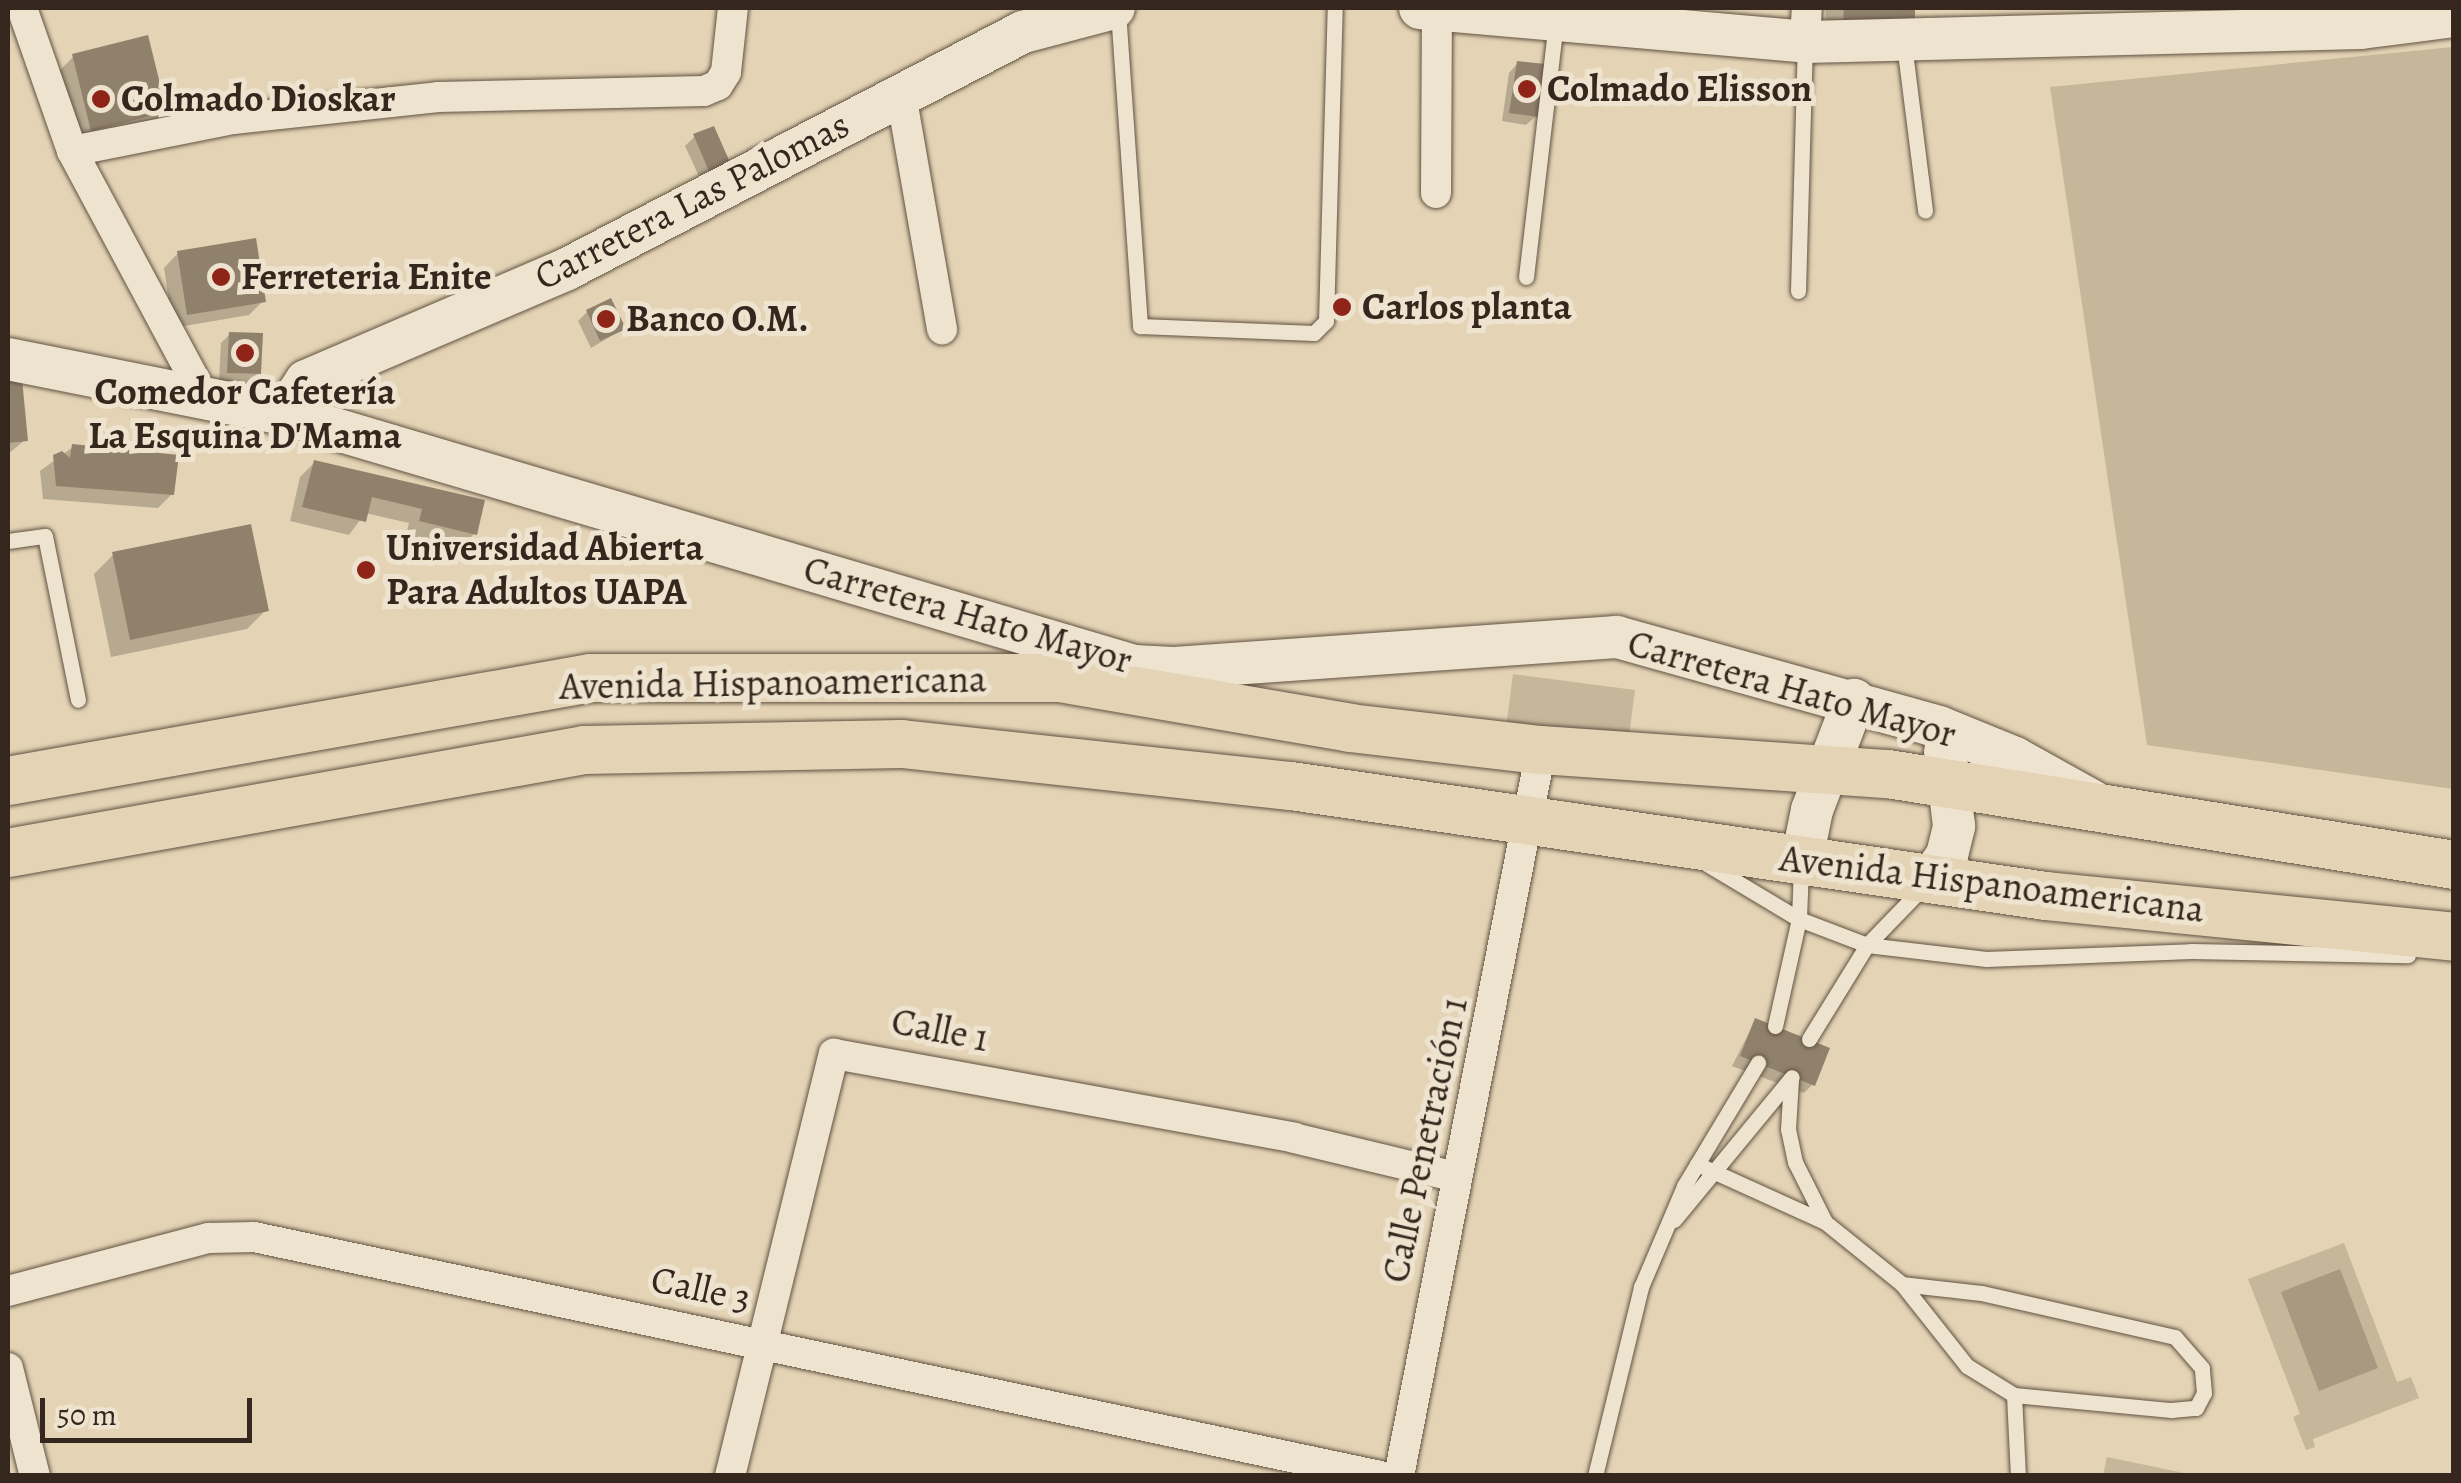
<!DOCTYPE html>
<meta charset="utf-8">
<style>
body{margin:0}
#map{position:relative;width:2461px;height:1483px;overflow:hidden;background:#e4d4b5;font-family:Alegreya,serif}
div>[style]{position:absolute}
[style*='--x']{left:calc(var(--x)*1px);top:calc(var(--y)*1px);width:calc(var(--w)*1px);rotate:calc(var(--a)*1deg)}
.green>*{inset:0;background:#c6b79b}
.water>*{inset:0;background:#a89981}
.shadow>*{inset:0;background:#0003}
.building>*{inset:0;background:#90816c}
.roads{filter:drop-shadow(0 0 2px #615243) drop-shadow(0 0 2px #615243)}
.lane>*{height:15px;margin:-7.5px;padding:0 7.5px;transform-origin:7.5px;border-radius:7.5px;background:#ede3cf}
.street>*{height:30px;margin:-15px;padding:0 15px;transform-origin:15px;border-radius:15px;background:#ede3cf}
.secondary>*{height:42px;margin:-21px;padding:0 21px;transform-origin:21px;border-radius:21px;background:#ede3cf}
.primary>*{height:48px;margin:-24px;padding:0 24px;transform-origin:24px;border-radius:24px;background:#e4d4b5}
.dots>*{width:28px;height:28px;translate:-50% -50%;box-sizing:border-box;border:5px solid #ede3cf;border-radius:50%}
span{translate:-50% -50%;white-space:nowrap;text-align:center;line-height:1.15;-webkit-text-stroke:10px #ede3cf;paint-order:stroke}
.poi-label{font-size:38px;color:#35271d;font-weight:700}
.left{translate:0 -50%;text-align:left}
.street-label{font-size:38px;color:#35271d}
.frame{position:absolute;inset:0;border:10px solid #35271d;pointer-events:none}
.scale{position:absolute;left:40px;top:1398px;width:212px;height:45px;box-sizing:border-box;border:5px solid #35271d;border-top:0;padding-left:12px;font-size:30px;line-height:35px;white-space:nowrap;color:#35271d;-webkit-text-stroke:8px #ede3cf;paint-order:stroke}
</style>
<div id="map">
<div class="green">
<div style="clip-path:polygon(2453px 47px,2453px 789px,2147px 745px,2050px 87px)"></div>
<div style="clip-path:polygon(1513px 674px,1635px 690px,1628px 744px,1506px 728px)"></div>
<div style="clip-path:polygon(2344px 1243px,2397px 1382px,2411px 1377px,2419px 1398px,2313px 1439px,2315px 1447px,2306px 1450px,2293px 1417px,2300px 1414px,2248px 1279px)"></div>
<div style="clip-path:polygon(2107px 1457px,2189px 1474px,2195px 1475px,2103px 1475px)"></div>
</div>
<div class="water">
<div style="clip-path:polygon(2340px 1269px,2378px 1368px,2319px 1391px,2281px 1292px)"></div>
</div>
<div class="shadow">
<div style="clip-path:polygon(1826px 8px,1913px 8px,1912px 22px,1825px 39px)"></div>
<div style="clip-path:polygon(73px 57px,165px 111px,151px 126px,77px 144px,59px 71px)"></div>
<div style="clip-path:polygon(1518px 63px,1536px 116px,1526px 125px,1502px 121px,1509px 73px)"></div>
<div style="clip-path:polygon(694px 137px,729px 166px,702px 183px,685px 146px)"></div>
<div style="clip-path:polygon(178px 253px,263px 301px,249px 315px,173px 328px,164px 268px)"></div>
<div style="clip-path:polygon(587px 312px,623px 329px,591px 348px,578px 321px)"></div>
<div style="clip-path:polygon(230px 334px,259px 373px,249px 382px,219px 381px,221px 343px)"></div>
<div style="clip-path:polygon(20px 382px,25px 440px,8px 454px,8px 383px)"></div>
<div style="clip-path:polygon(73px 447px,172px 494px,158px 508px,43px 499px,40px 471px)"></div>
<div style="clip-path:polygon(314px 463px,482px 502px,475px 533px,460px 548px,406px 535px,409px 523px,365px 513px,349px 535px,290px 521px,300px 477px)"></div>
<div style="clip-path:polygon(113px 555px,266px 610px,247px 629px,111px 657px,94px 574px)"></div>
<div style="clip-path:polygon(1755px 1021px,1813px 1084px,1804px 1093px,1732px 1066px)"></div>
</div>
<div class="building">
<div style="clip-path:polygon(1844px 8px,1915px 8px,1915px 23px,1843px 21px)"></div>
<div style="clip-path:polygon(148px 35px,167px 112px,91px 131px,72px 54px)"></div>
<div style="clip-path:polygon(1517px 61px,1545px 64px,1538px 117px,1509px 113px)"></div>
<div style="clip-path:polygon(714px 126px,732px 167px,711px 176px,693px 134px)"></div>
<div style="clip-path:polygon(256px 238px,266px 302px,187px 315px,177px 251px)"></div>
<div style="clip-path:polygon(611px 298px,626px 329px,600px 341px,586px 310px)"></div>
<div style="clip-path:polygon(229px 332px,263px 333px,261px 374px,227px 373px)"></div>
<div style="clip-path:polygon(22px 379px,28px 441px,8px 443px,8px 380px)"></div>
<div style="clip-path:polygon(72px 444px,179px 455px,174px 495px,56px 486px,53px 455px,62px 451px,70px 458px)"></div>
<div style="clip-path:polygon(314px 460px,485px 500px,477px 535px,419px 521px,422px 509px,372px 497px,366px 522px,302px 507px)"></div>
<div style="clip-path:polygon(251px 524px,269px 611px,130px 640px,112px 552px)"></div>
<div style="clip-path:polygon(1755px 1018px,1830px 1048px,1815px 1086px,1740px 1056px)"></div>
</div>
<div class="roads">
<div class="lane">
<div style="--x:1118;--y:11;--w:316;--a:86"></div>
<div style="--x:1140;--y:326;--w:174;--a:2.3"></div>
<div style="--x:1314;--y:333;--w:17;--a:-45"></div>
<div style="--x:1326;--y:321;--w:313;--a:-88.4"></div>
<div style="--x:1904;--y:44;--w:168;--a:82.8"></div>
<div style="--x:1526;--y:277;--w:256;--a:-83.3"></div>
<div style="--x:1798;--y:291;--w:246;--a:-88.4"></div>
<div style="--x:8;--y:541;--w:37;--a:-8"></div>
<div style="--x:45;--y:536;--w:167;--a:78.6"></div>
<div style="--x:1707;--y:864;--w:107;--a:30.9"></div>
<div style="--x:1799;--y:919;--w:73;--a:20.9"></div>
<div style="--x:1867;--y:945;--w:120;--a:6.7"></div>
<div style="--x:1986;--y:959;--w:205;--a:-2.2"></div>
<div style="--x:2191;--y:951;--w:217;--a:1.1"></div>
<div style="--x:1775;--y:1026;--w:110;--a:-77.4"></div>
<div style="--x:1799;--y:919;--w:51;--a:-87.8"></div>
<div style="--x:1809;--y:1039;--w:110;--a:-58.3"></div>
<div style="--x:1867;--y:945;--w:81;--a:-46"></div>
<div style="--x:1791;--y:1079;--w:50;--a:93.4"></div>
<div style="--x:1788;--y:1129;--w:34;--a:78"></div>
<div style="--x:1795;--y:1162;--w:67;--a:63.4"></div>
<div style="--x:1697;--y:1164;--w:141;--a:24.4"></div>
<div style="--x:1825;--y:1222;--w:99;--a:38.8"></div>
<div style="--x:1902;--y:1284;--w:105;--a:51.6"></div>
<div style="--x:1967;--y:1366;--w:55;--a:31.7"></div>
<div style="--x:2014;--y:1395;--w:158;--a:5.5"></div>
<div style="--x:2171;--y:1410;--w:25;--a:-5"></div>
<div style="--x:2196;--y:1408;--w:17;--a:-62"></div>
<div style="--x:2204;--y:1393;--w:25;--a:-95"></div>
<div style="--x:2202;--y:1368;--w:41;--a:-131.1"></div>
<div style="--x:2175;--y:1337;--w:199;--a:-167.2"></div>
<div style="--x:1981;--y:1293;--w:80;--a:-173.5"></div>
<div style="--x:1674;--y:1220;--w:185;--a:-50.5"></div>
<div style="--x:2014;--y:1395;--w:81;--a:87.2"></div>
<div style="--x:1595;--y:1476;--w:195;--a:-76.3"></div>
<div style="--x:1641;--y:1287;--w:110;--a:-66.9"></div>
<div style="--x:1684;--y:1186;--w:144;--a:-59"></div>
</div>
<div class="street">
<div style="--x:22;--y:8;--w:151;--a:70.7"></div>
<div style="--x:72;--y:151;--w:284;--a:61.8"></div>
<div style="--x:1805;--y:42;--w:34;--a:-87"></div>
<div style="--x:901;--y:94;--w:239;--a:80.1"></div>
<div style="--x:72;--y:151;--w:164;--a:-11.2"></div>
<div style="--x:233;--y:119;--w:206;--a:-6.1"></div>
<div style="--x:438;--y:97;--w:266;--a:-1.3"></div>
<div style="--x:704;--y:91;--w:15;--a:-23"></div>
<div style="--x:718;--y:85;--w:15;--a:-58"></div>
<div style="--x:726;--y:72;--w:64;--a:-83.8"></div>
<div style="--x:1436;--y:193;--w:184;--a:-89.7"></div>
<div style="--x:8;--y:1291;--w:208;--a:-14.8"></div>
<div style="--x:209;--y:1238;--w:45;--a:-1.3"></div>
<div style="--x:254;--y:1237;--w:1151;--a:11.98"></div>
<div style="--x:8;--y:1368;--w:111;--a:76"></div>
<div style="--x:730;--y:1476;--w:435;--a:-76.2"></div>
<div style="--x:834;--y:1054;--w:468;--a:10.3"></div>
<div style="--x:1294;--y:1138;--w:167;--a:13.5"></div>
<div style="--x:1399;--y:1476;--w:740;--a:-78.93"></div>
</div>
<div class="secondary">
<div style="--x:1420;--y:8;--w:386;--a:5"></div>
<div style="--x:1805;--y:42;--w:556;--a:-1.44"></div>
<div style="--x:2361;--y:28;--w:94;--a:-7.4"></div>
<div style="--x:8;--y:359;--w:281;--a:11.3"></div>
<div style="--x:284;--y:414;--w:887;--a:16.51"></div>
<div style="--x:1134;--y:666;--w:40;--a:2.9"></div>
<div style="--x:1174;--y:668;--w:444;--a:-4"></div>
<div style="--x:1617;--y:637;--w:334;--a:15.6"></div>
<div style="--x:1939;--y:727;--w:82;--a:22.2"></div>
<div style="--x:2015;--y:758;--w:90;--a:29.1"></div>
<div style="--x:284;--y:414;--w:40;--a:-56"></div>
<div style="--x:306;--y:381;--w:284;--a:-23.2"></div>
<div style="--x:567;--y:269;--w:514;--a:-27.46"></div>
<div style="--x:1023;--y:32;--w:94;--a:-14.8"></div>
<div style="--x:1801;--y:864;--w:55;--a:-78.5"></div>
<div style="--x:1812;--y:810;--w:118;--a:-69.1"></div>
<div style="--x:1929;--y:881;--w:32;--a:-55"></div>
<div style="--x:1947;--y:855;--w:30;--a:-76"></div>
<div style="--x:1954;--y:826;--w:75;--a:-96.9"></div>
</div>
<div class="primary">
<div style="--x:8;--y:781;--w:592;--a:-10.02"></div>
<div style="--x:591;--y:678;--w:468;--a:0"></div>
<div style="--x:1059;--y:678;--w:295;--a:9.7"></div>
<div style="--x:1350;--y:728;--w:192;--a:6.6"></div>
<div style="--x:1541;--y:750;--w:348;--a:4"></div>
<div style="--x:1888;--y:774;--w:573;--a:9.13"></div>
<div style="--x:8;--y:853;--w:585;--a:-10.14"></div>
<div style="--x:584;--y:750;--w:318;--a:-1.1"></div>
<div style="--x:902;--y:744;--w:391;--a:6.2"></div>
<div style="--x:1291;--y:786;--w:763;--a:8.29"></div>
<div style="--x:2046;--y:896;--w:410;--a:5.7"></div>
</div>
</div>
<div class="dots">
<div style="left:1527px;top:89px;background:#8f2418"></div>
<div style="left:101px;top:99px;background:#8f2418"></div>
<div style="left:221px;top:277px;background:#8f2418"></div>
<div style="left:1342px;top:307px;background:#8f2418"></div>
<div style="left:606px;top:319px;background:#8f2418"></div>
<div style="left:245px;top:353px;background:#8f2418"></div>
<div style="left:366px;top:570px;background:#8f2418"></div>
</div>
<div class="poi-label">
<span class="left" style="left:1547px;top:89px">Colmado Elisson</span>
<span class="left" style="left:121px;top:99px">Colmado Dioskar</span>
<span class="left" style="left:241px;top:277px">Ferreteria Enite</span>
<span class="left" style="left:1362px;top:307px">Carlos planta</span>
<span class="left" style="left:626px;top:319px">Banco O.M.</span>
<span style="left:245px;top:414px">Comedor Cafetería<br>La Esquina D'Mama</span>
<span class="left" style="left:386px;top:570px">Universidad Abierta<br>Para Adultos UAPA</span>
</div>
<div class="street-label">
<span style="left:692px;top:201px;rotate:-27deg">Carretera Las Palomas</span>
<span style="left:968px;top:615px;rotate:16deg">Carretera Hato Mayor</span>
<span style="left:773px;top:683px;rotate:-1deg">Avenida Hispanoamericana</span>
<span style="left:1792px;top:689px;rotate:16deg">Carretera Hato Mayor</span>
<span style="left:1992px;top:884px;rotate:7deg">Avenida Hispanoamericana</span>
<span style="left:940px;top:1030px;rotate:11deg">Calle 1</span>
<span style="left:1425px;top:1140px;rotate:-78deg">Calle Penetración 1</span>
<span style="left:701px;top:1289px;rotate:12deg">Calle 3</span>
</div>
<div class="frame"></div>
<div class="scale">50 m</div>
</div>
